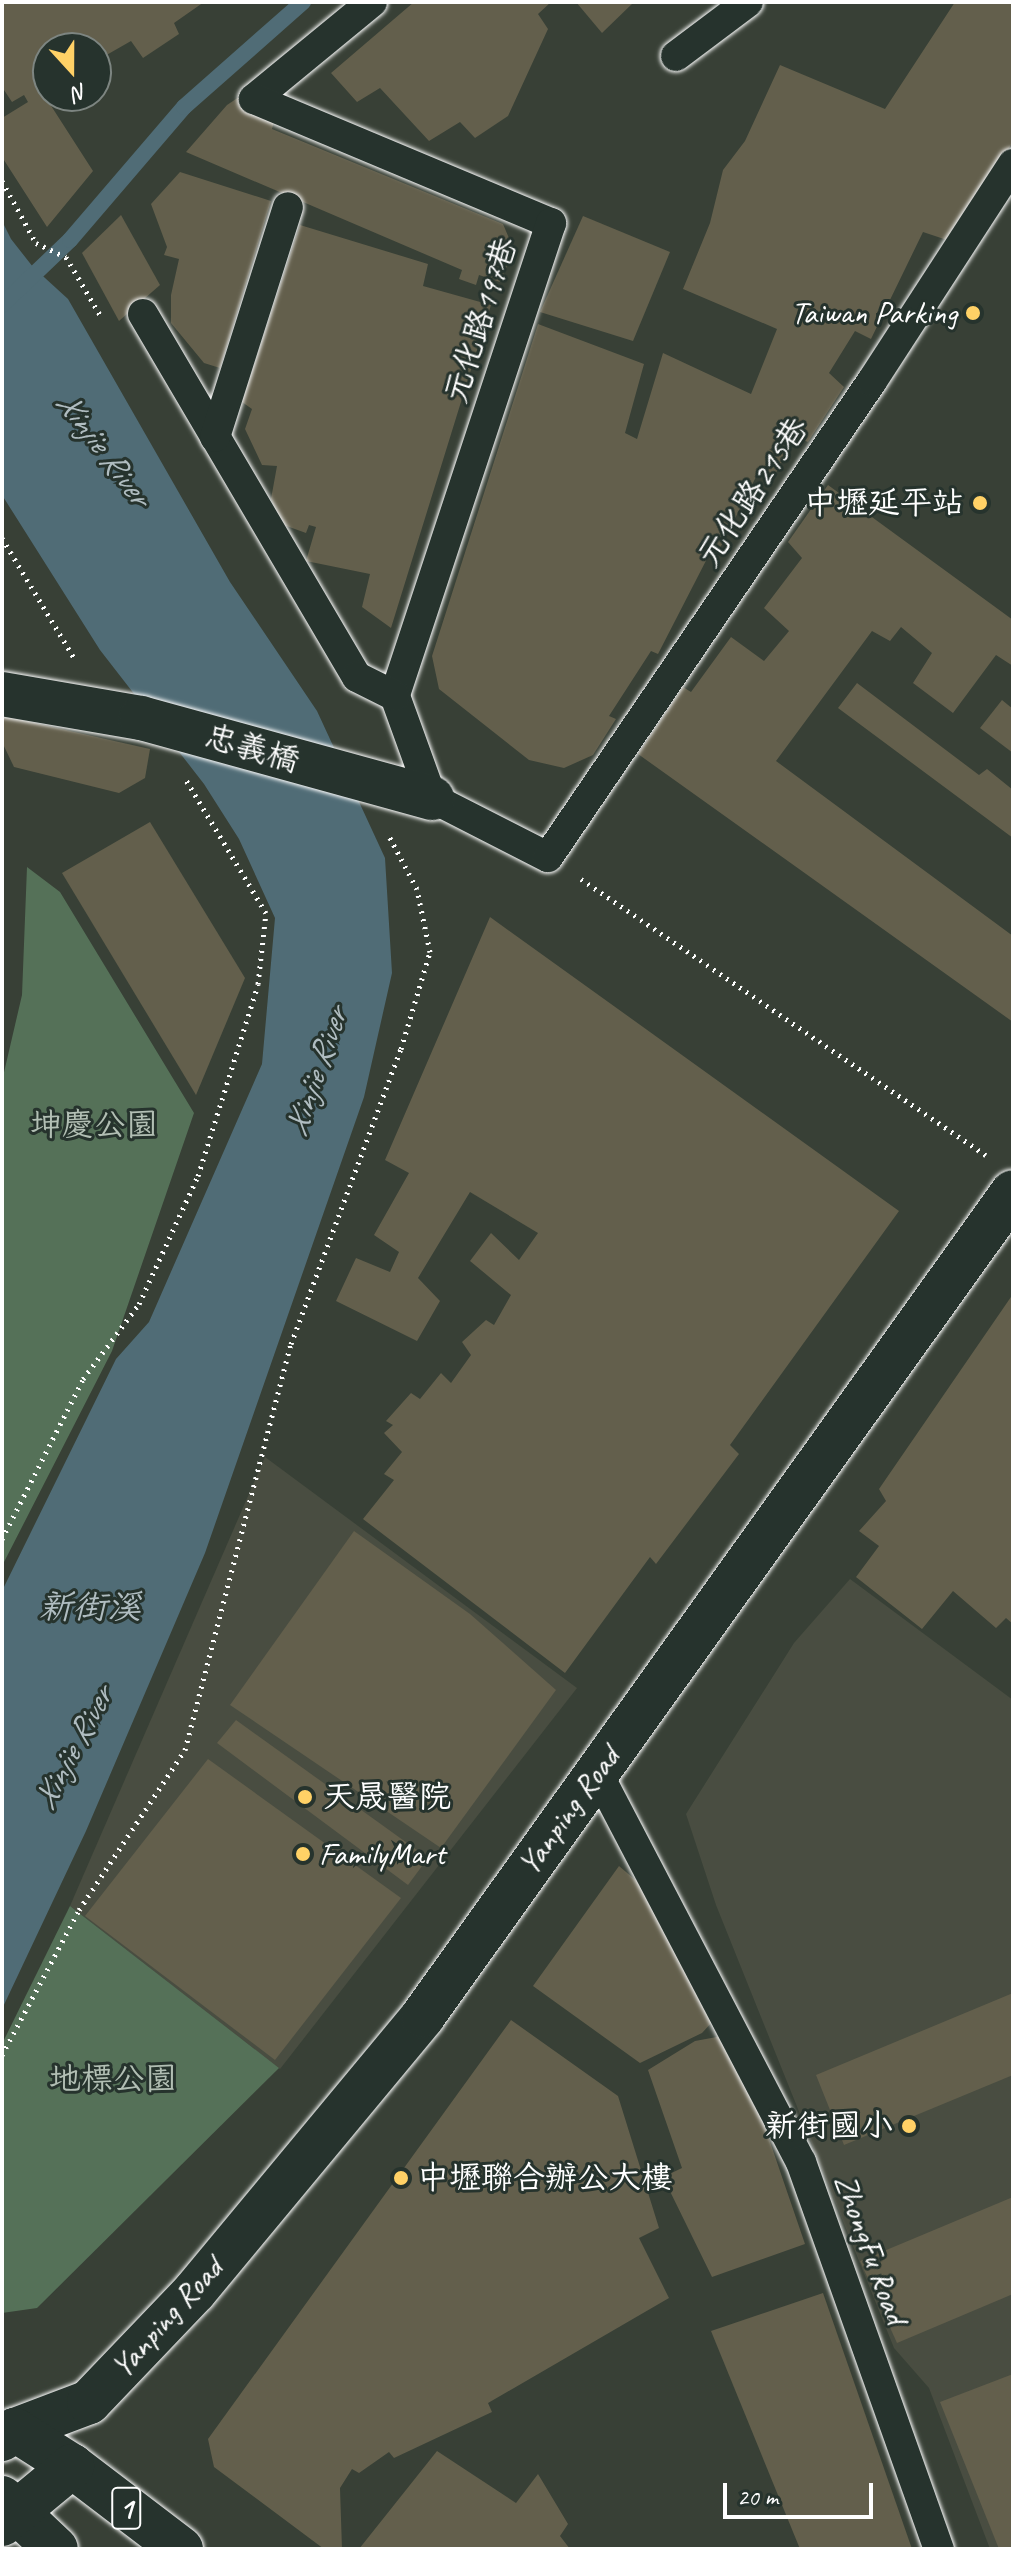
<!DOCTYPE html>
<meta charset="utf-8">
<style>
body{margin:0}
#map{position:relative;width:1015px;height:2551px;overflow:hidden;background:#384036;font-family:Caveat,"LXGW WenKai TC",sans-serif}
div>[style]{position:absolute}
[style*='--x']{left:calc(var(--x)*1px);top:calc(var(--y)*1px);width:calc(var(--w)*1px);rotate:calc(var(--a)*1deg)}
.built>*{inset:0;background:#494d41}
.green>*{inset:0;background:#557158}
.water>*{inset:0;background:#506c76}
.stream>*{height:16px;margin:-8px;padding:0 8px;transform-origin:8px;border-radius:8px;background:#506c76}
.building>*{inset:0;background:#635f4c}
.path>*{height:5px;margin-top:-2.5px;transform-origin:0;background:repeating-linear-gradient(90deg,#fff 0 2px,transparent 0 8px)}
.roads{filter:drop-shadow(0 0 2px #fff) drop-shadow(0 0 2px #fff)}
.service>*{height:30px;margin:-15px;padding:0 15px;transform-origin:15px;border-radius:15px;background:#26332d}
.minor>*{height:44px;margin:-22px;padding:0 22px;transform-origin:22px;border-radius:22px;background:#26332d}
.secondary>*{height:44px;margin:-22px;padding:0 22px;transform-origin:22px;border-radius:22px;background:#26332d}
.primary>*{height:44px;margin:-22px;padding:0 22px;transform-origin:22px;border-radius:22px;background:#26332d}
.dots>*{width:22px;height:22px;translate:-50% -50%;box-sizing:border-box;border:4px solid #26332d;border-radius:50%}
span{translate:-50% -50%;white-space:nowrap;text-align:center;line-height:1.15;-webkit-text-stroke:6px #26332d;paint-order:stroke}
.shield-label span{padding:2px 6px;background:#26332d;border:2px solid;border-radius:6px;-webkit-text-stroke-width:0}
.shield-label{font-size:30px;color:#fff;font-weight:700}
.poi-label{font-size:32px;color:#fff}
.right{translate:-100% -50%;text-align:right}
.left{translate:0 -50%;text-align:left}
.street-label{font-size:32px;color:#fff}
.park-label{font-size:32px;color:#b2bfb4}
.water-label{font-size:34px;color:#b0bdc1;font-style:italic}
.frame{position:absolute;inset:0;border:4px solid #fff;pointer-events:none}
.north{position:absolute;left:32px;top:32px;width:80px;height:80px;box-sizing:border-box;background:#26332d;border:2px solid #7d8581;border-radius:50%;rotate:159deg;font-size:22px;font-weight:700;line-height:32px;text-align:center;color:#fff}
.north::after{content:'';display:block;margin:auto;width:28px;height:36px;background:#ffd166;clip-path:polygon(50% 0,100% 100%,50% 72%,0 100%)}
.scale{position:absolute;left:723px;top:2483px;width:150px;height:36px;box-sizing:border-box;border:4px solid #fff;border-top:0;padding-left:10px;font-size:24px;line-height:28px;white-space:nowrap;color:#fff;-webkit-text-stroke:6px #26332d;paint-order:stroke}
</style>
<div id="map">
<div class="built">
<div style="clip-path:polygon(265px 1457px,577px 1688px,280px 2069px,70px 1906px)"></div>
<div style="clip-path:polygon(850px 1579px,1013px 1700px,1013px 2549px,990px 2549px,929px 2388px,894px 2348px,716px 1905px,686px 1814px,794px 1643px)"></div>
</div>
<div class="green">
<div style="clip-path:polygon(27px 867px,60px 892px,194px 1113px,112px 1351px,2px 1566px,2px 1081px,22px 995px)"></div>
<div style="clip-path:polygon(70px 1906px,279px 2068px,37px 2308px,2px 2313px,2px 2044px)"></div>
</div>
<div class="water">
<div style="clip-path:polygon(2px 221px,11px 239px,33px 267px,68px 299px,230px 582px,317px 711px,385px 858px,392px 973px,364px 1097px,205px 1553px,86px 1831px,2px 2009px,2px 1591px,116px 1359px,149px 1322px,262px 1064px,275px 918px,239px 839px,204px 784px,100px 650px,2px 495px)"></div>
</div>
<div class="stream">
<div style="--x:2;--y:305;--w:94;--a:-43.7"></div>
<div style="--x:70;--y:240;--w:175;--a:-49.4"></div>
<div style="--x:184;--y:107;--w:159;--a:-41.4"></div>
</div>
<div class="building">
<div style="clip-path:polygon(2px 2px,204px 2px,174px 23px,179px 34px,143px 58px,131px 41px,96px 61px,96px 48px,48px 48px,48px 81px,39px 87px,93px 171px,47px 227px,2px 157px,2px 118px,28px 102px,24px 95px,12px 102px,2px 87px)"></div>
<div style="clip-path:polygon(414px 2px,551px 2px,538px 14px,548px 29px,508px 116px,475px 138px,460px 122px,429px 141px,380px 88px,357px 102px,331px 73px)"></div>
<div style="clip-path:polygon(576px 2px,634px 2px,602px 33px)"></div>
<div style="clip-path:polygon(955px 2px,1013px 2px,1013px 142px,947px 240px,923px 232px,871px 339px,855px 331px,829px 373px,844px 387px,808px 442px,795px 437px,773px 479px,757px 475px,719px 550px,712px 549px,658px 654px,651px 651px,609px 716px,616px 719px,593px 755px,564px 768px,529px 760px,439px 689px,432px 656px,538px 324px,644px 364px,625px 433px,637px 439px,663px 353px,751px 394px,777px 329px,683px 289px,710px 223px,723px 170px,745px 141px,780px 65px,885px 109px)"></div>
<div style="clip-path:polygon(254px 87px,278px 106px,272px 129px,503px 224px,514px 250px,500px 282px,479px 275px,476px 285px,459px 279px,462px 270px,186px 152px,227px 105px)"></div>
<div style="clip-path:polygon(180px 172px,271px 201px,220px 368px,204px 363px,171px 323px,171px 295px,179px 259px,164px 255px,167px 247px,151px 204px)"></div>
<div style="clip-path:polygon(121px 215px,160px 285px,119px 321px,82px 253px)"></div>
<div style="clip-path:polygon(583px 216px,670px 252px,633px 341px,540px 312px)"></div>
<div style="clip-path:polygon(300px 225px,428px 264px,423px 286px,491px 305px,391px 628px,362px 607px,370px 574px,306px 561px,316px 527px,309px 525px,306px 533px,281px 524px,271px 499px,277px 466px,262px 465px,245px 429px,252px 409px,242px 402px)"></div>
<div style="clip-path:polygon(828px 485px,1013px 620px,1013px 666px,996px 655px,953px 713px,913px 683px,932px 653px,901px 627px,890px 641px,872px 631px,776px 761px,1013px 936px,1013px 1022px,638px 754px,683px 687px,691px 692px,731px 637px,764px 661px,789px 631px,764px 608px,802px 558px,788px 542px)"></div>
<div style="clip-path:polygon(857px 683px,979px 775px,987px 769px,1013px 790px,1013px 838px,838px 708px)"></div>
<div style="clip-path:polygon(1002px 700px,1013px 709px,1013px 753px,980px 728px)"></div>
<div style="clip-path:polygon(8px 717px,150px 749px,145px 778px,119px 793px,14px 767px,2px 742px,2px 718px)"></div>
<div style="clip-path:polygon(150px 822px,245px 978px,196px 1095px,62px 873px)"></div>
<div style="clip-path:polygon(490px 917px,899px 1211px,730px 1445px,739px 1454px,656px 1564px,650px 1557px,565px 1673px,363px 1519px,394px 1480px,384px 1474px,402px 1452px,384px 1433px,393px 1425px,386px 1421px,411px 1393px,420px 1399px,441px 1373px,451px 1383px,471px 1355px,462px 1342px,486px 1320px,494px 1325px,511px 1295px,470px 1261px,491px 1233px,519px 1260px,538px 1233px,470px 1192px,418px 1278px,440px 1301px,417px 1341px,336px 1301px,356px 1258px,390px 1272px,399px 1252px,374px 1235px,409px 1173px,385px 1160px)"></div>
<div style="clip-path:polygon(1013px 1294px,1013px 1624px,1006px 1618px,996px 1628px,953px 1591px,922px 1629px,856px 1577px,879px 1546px,859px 1531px,886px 1501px,879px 1489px)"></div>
<div style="clip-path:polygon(354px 1531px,470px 1614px,556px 1690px,441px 1848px,230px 1705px)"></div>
<div style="clip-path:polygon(236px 1720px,428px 1858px,408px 1885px,217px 1743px)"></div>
<div style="clip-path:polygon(208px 1759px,401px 1898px,275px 2060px,85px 1916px)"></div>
<div style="clip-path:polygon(619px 1866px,672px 1911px,663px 1932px,726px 2007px,702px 2033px,640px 2063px,533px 1986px)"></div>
<div style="clip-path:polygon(1013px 1993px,1013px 2075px,844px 2145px,816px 2075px)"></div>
<div style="clip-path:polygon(511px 2020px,618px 2096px,659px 2228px,639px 2238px,669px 2298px,488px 2403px,492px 2412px,394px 2458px,389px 2452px,359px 2473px,352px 2469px,340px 2488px,342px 2549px,324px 2549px,214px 2467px,208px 2439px)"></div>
<div style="clip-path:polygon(733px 2034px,805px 2244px,712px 2277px,663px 2177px,682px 2168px,648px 2070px,695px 2041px)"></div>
<div style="clip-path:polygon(1013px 2197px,1013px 2294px,897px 2343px,860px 2261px)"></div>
<div style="clip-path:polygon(823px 2293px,912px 2549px,800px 2549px,711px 2331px)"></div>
<div style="clip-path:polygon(1013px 2374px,1013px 2549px,999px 2549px,940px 2402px)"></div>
<div style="clip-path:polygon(437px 2451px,516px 2503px,538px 2474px,568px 2524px,560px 2536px,570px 2549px,359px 2549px)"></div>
</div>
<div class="path">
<div style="--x:2;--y:181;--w:71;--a:61.3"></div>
<div style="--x:36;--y:243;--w:33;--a:25"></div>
<div style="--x:66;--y:257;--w:71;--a:59.5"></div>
<div style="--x:2;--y:538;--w:140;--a:59"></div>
<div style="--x:581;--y:879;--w:490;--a:34.3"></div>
<div style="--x:2;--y:1539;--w:179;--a:-63.1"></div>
<div style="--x:83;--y:1379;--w:94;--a:-53.3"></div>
<div style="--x:139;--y:1304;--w:141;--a:-65.3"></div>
<div style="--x:198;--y:1176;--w:201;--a:-72.6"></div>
<div style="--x:258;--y:984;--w:71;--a:-83.6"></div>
<div style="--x:266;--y:913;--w:155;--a:-121"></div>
<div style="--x:2;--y:2055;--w:164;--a:-62"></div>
<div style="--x:79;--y:1910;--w:192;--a:-56.5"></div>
<div style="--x:185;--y:1750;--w:420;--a:-75.4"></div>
<div style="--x:291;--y:1344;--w:315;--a:-69.6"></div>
<div style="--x:401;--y:1049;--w:101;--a:-73.4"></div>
<div style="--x:430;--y:952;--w:64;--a:-101.7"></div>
<div style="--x:417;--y:889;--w:60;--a:-117.8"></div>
</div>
<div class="roads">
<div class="service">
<div style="--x:372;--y:2;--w:153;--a:140.6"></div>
<div style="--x:254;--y:99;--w:322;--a:22.7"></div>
<div style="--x:551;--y:223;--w:498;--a:108.3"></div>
<div style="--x:395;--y:696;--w:109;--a:70.1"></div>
<div style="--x:432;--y:798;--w:130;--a:27"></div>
<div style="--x:548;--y:857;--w:576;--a:-55.76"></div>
<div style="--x:872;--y:381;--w:259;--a:-57"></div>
<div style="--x:676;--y:56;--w:90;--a:-36.9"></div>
<div style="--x:143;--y:314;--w:421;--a:59.5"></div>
<div style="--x:357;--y:677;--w:42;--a:26.6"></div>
<div style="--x:215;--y:437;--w:241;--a:-72.4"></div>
<div style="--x:597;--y:1772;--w:440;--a:62.4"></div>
<div style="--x:801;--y:2162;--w:411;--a:70.4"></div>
</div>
<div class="minor">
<div style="--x:2;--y:694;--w:141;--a:9.8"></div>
<div style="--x:141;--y:718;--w:302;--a:15.4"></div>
</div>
<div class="secondary">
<div style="--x:15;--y:2430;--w:79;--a:-20.7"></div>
<div style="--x:89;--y:2402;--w:153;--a:-46.3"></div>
<div style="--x:195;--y:2291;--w:357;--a:-50.3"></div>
<div style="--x:423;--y:2016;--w:1013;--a:-54.4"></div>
</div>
<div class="primary">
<div style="--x:2;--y:2439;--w:16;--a:-35"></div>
<div style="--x:15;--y:2430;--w:67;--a:32.3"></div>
<div style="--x:72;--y:2466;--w:137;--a:37.3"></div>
<div style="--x:2;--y:2498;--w:74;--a:43.4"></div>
<div style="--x:2;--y:2524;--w:91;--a:-39.6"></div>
</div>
</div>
<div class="dots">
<div style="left:973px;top:313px;background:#ffd166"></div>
<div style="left:980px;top:503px;background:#ffd166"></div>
<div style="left:305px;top:1797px;background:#ffd166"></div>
<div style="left:303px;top:1854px;background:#ffd166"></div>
<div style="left:909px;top:2126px;background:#ffd166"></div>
<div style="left:401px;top:2178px;background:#ffd166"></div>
</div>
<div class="shield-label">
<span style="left:126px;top:2508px">1</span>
</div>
<div class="poi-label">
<span class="right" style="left:957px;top:313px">Taiwan Parking</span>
<span class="right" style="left:964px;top:503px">中壢延平站</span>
<span class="left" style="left:323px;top:1797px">天晟醫院</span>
<span class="left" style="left:319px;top:1854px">FamilyMart</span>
<span class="right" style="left:893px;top:2126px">新街國小</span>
<span class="left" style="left:417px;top:2178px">中壢聯合辦公大樓</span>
</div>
<div class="street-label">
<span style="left:481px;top:320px;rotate:-72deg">元化路197巷</span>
<span style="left:753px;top:492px;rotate:-56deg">元化路215巷</span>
<span style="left:252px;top:749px;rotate:16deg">忠義橋</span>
<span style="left:569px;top:1811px;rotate:-54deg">Yanping Road</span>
<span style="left:870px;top:2249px;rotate:70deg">ZhongFu Road</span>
<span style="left:167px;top:2318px;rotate:-48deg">Yanping Road</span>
</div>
<div class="park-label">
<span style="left:94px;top:1125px">坤慶公園</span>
<span style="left:113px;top:2079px">地標公園</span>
</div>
<div class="water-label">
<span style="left:104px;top:448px;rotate:53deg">Xinjie River</span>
<span style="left:315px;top:1072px;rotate:-71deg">Xinjie River</span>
<span style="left:90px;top:1607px">新街溪</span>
<span style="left:72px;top:1748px;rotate:-62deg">Xinjie River</span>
</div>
<div class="frame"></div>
<div class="north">N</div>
<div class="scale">20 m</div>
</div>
